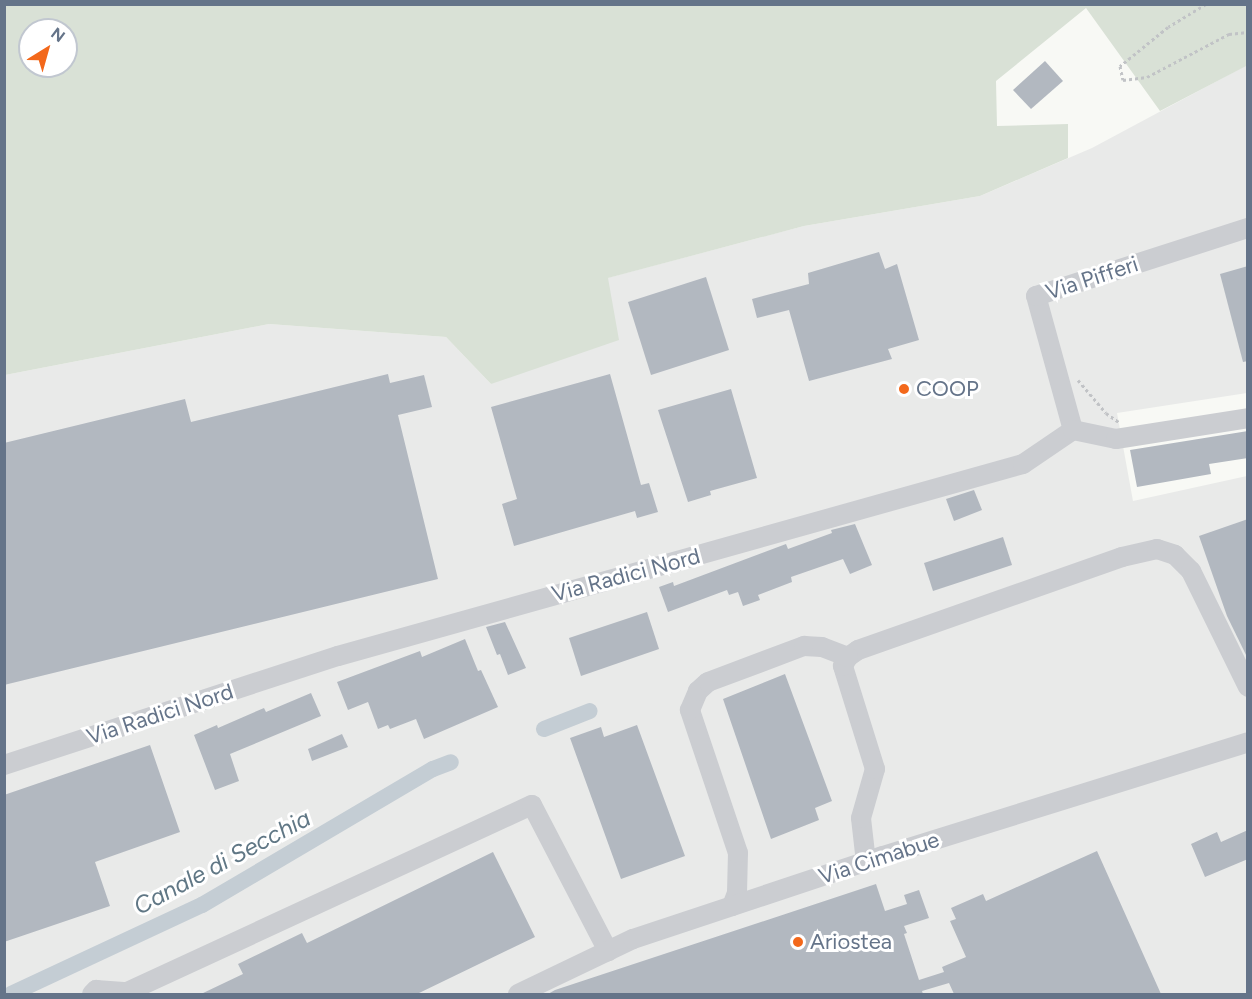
<!DOCTYPE html>
<style>
body{margin:0}
#map{position:relative;width:1252px;height:999px;overflow:hidden;background:#f8f9f5;font-family:Figtree,sans-serif}
div>[style]{position:absolute}
[style*='--x']{left:calc(var(--x)*1px);top:calc(var(--y)*1px);width:calc(var(--w)*1px);rotate:calc(var(--a)*1deg)}
.built>*{inset:0;background:#e9eae9}
.green>*{inset:0;background:#d9e1d6}
.canal>*{height:16px;margin:-8px;padding:0 8px;transform-origin:8px;border-radius:8px;background:#c4cdd4}
.building>*{inset:0;background:#b2b8c0}
.path>*{height:3px;margin-top:-1.5px;transform-origin:0;background:repeating-linear-gradient(90deg,#c1c3c6 0 3px,transparent 0 6px)}
.minor>*{height:20px;margin:-10px;padding:0 10px;transform-origin:10px;border-radius:10px;background:#cbcdd1}
.dots>*{width:16px;height:16px;translate:-50% -50%;box-sizing:border-box;border:3px solid #fff;border-radius:50%}
span{translate:-50% -50%;white-space:nowrap;text-align:center;line-height:1.15;-webkit-text-stroke:6px #fff;paint-order:stroke}
.street-label{font-size:22px;color:#657489}
.poi-label{font-size:22px;color:#657489}
.left{translate:0 -50%;text-align:left}
.water-label{font-size:24px;color:#607785;font-style:italic}
.frame{position:absolute;inset:0;border:6px solid #657489;pointer-events:none}
.north{position:absolute;left:18px;top:18px;width:60px;height:60px;box-sizing:border-box;background:#fff;border:2px solid #c1c7d0;border-radius:50%;rotate:37deg;font-size:16px;font-weight:700;line-height:24px;text-align:center;color:#657489}
.north::after{content:'';display:block;margin:auto;width:21px;height:27px;background:#f3681b;clip-path:polygon(50% 0,100% 100%,50% 72%,0 100%)}
</style>
<div id="map">
<div class="built">
<div style="clip-path:polygon(1247px 65px,1247px 393px,1117px 413px,1133px 501px,1247px 476px,1247px 994px,5px 994px,5px 375px,269px 324px,446px 337px,491px 384px,607px 278px,804px 226px,980px 196px,1092px 148px)"></div>
</div>
<div class="green">
<div style="clip-path:polygon(evenodd,5px 4px,1247px 4px,1248px 65px,1160px 111px,1086px 8px,996px 81px,997px 126px,1068px 124px,1068px 158px,980px 196px,804px 226px,608px 278px,619px 340px,491px 384px,446px 337px,269px 324px,5px 375px,5px 4px,30px 30px,66px 30px,66px 66px,30px 66px,30px 30px)"></div>
</div>
<div class="canal">
<div style="--x:544;--y:729;--w:49;--a:-21.4"></div>
<div style="--x:11;--y:994;--w:211;--a:-25"></div>
<div style="--x:202;--y:905;--w:268;--a:-30.5"></div>
<div style="--x:433;--y:769;--w:19;--a:-21"></div>
</div>
<div class="building">
<div style="clip-path:polygon(1045px 61px,1063px 81px,1031px 109px,1013px 90px)"></div>
<div style="clip-path:polygon(879px 252px,885px 269px,897px 264px,919px 340px,888px 349px,892px 359px,809px 381px,789px 310px,757px 318px,752px 299px,809px 284px,808px 273px)"></div>
<div style="clip-path:polygon(1248px 266px,1248px 361px,1243px 362px,1220px 274px)"></div>
<div style="clip-path:polygon(706px 277px,729px 350px,651px 375px,628px 302px)"></div>
<div style="clip-path:polygon(388px 374px,390px 383px,424px 375px,432px 407px,398px 415px,438px 579px,4px 685px,4px 443px,185px 399px,191px 422px)"></div>
<div style="clip-path:polygon(610px 374px,641px 485px,649px 483px,658px 512px,637px 518px,635px 511px,514px 546px,502px 504px,517px 499px,491px 407px)"></div>
<div style="clip-path:polygon(731px 389px,757px 478px,710px 491px,711px 495px,688px 502px,658px 410px)"></div>
<div style="clip-path:polygon(1248px 431px,1248px 458px,1209px 464px,1211px 474px,1137px 487px,1130px 450px)"></div>
<div style="clip-path:polygon(974px 490px,982px 510px,954px 521px,946px 499px)"></div>
<div style="clip-path:polygon(1248px 519px,1248px 659px,1227px 616px,1199px 536px)"></div>
<div style="clip-path:polygon(855px 524px,872px 565px,850px 574px,843px 559px,791px 577px,792px 582px,758px 595px,760px 600px,743px 606px,738px 592px,729px 595px,727px 590px,668px 612px,659px 587px,673px 582px,674px 586px,786px 544px,788px 549px,832px 533px,831px 530px)"></div>
<div style="clip-path:polygon(1003px 537px,1012px 565px,933px 591px,924px 563px)"></div>
<div style="clip-path:polygon(647px 612px,659px 649px,581px 676px,569px 638px)"></div>
<div style="clip-path:polygon(505px 622px,526px 668px,508px 675px,500px 654px,497px 655px,486px 627px)"></div>
<div style="clip-path:polygon(465px 639px,478px 671px,481px 670px,498px 707px,424px 739px,416px 719px,390px 729px,388px 725px,378px 729px,368px 702px,348px 710px,337px 682px,420px 651px,422px 657px)"></div>
<div style="clip-path:polygon(785px 674px,832px 801px,815px 808px,819px 820px,771px 839px,723px 699px)"></div>
<div style="clip-path:polygon(311px 693px,321px 716px,230px 754px,239px 781px,215px 790px,194px 735px,217px 725px,218px 728px,264px 708px,266px 712px)"></div>
<div style="clip-path:polygon(637px 725px,685px 856px,621px 879px,570px 738px,601px 727px,604px 737px)"></div>
<div style="clip-path:polygon(342px 734px,348px 747px,312px 761px,308px 749px)"></div>
<div style="clip-path:polygon(150px 745px,180px 832px,95px 862px,110px 906px,4px 942px,4px 795px)"></div>
<div style="clip-path:polygon(1248px 830px,1248px 859px,1205px 877px,1191px 844px,1217px 832px,1221px 842px)"></div>
<div style="clip-path:polygon(1097px 851px,1161px 994px,954px 994px,949px 983px,922px 991px,923px 994px,548px 994px,555px 990px,876px 884px,885px 911px,907px 904px,904px 895px,919px 890px,929px 918px,904px 926px,907px 933px,904px 934px,919px 980px,944px 972px,942px 967px,966px 957px,950px 921px,956px 919px,951px 908px,983px 894px,986px 901px)"></div>
<div style="clip-path:polygon(493px 852px,535px 937px,417px 994px,201px 994px,243px 974px,238px 964px,302px 933px,307px 943px)"></div>
</div>
<div class="path">
<div style="--x:1206;--y:4;--w:44;--a:148.8"></div>
<div style="--x:1168;--y:27;--w:62;--a:140.9"></div>
<div style="--x:1120;--y:66;--w:14;--a:78"></div>
<div style="--x:1123;--y:80;--w:24;--a:-7"></div>
<div style="--x:1147;--y:77;--w:93;--a:-27.7"></div>
<div style="--x:1229;--y:34;--w:19;--a:-6"></div>
<div style="--x:1078;--y:380;--w:43;--a:49.7"></div>
<div style="--x:1106;--y:413;--w:16;--a:35"></div>
</div>
<div class="minor">
<div style="--x:1073;--y:430;--w:139;--a:-105.4"></div>
<div style="--x:1036;--y:296;--w:223;--a:-17.8"></div>
<div style="--x:4;--y:765;--w:351;--a:-18.1"></div>
<div style="--x:338;--y:656;--w:711;--a:-15.66"></div>
<div style="--x:1023;--y:464;--w:60;--a:-34.2"></div>
<div style="--x:1073;--y:430;--w:44;--a:11.8"></div>
<div style="--x:1116;--y:439;--w:134;--a:-9"></div>
<div style="--x:866;--y:862;--w:44;--a:-96.5"></div>
<div style="--x:861;--y:818;--w:51;--a:-74.1"></div>
<div style="--x:875;--y:769;--w:108;--a:-107.3"></div>
<div style="--x:843;--y:666;--w:10;--a:-61"></div>
<div style="--x:848;--y:657;--w:12;--a:-35"></div>
<div style="--x:858;--y:650;--w:280;--a:-19.4"></div>
<div style="--x:1122;--y:557;--w:36;--a:-13"></div>
<div style="--x:1157;--y:549;--w:19;--a:18"></div>
<div style="--x:1175;--y:555;--w:23;--a:45"></div>
<div style="--x:1191;--y:571;--w:129;--a:63.8"></div>
<div style="--x:732;--y:906;--w:14;--a:-69"></div>
<div style="--x:737;--y:893;--w:40;--a:-88.6"></div>
<div style="--x:738;--y:853;--w:151;--a:-108.6"></div>
<div style="--x:690;--y:710;--w:21;--a:-67"></div>
<div style="--x:698;--y:691;--w:13;--a:-42"></div>
<div style="--x:708;--y:682;--w:103;--a:-20.6"></div>
<div style="--x:804;--y:646;--w:18;--a:3"></div>
<div style="--x:822;--y:647;--w:28;--a:21"></div>
<div style="--x:92;--y:994;--w:6;--a:-45"></div>
<div style="--x:96;--y:990;--w:31;--a:4"></div>
<div style="--x:127;--y:992;--w:446;--a:-24.8"></div>
<div style="--x:532;--y:805;--w:165;--a:62.5"></div>
<div style="--x:518;--y:994;--w:127;--a:-25.6"></div>
<div style="--x:633;--y:939;--w:263;--a:-18.4"></div>
<div style="--x:883;--y:856;--w:382;--a:-17.3"></div>
</div>
<div class="dots">
<div style="left:904px;top:389px;background:#f3681b"></div>
<div style="left:798px;top:942px;background:#f3681b"></div>
</div>
<div class="street-label">
<span style="left:1092px;top:278px;rotate:-18deg">Via Pifferi</span>
<span style="left:626px;top:575px;rotate:-15deg">Via Radici Nord</span>
<span style="left:160px;top:714px;rotate:-18deg">Via Radici Nord</span>
<span style="left:879px;top:858px;rotate:-18deg">Via Cimabue</span>
</div>
<div class="poi-label">
<span class="left" style="left:916px;top:389px">COOP</span>
<span class="left" style="left:810px;top:942px">Ariostea</span>
</div>
<div class="water-label">
<span style="left:222px;top:862px;rotate:-28deg">Canale di Secchia</span>
</div>
<div class="frame"></div>
<div class="north">N</div>
</div>
